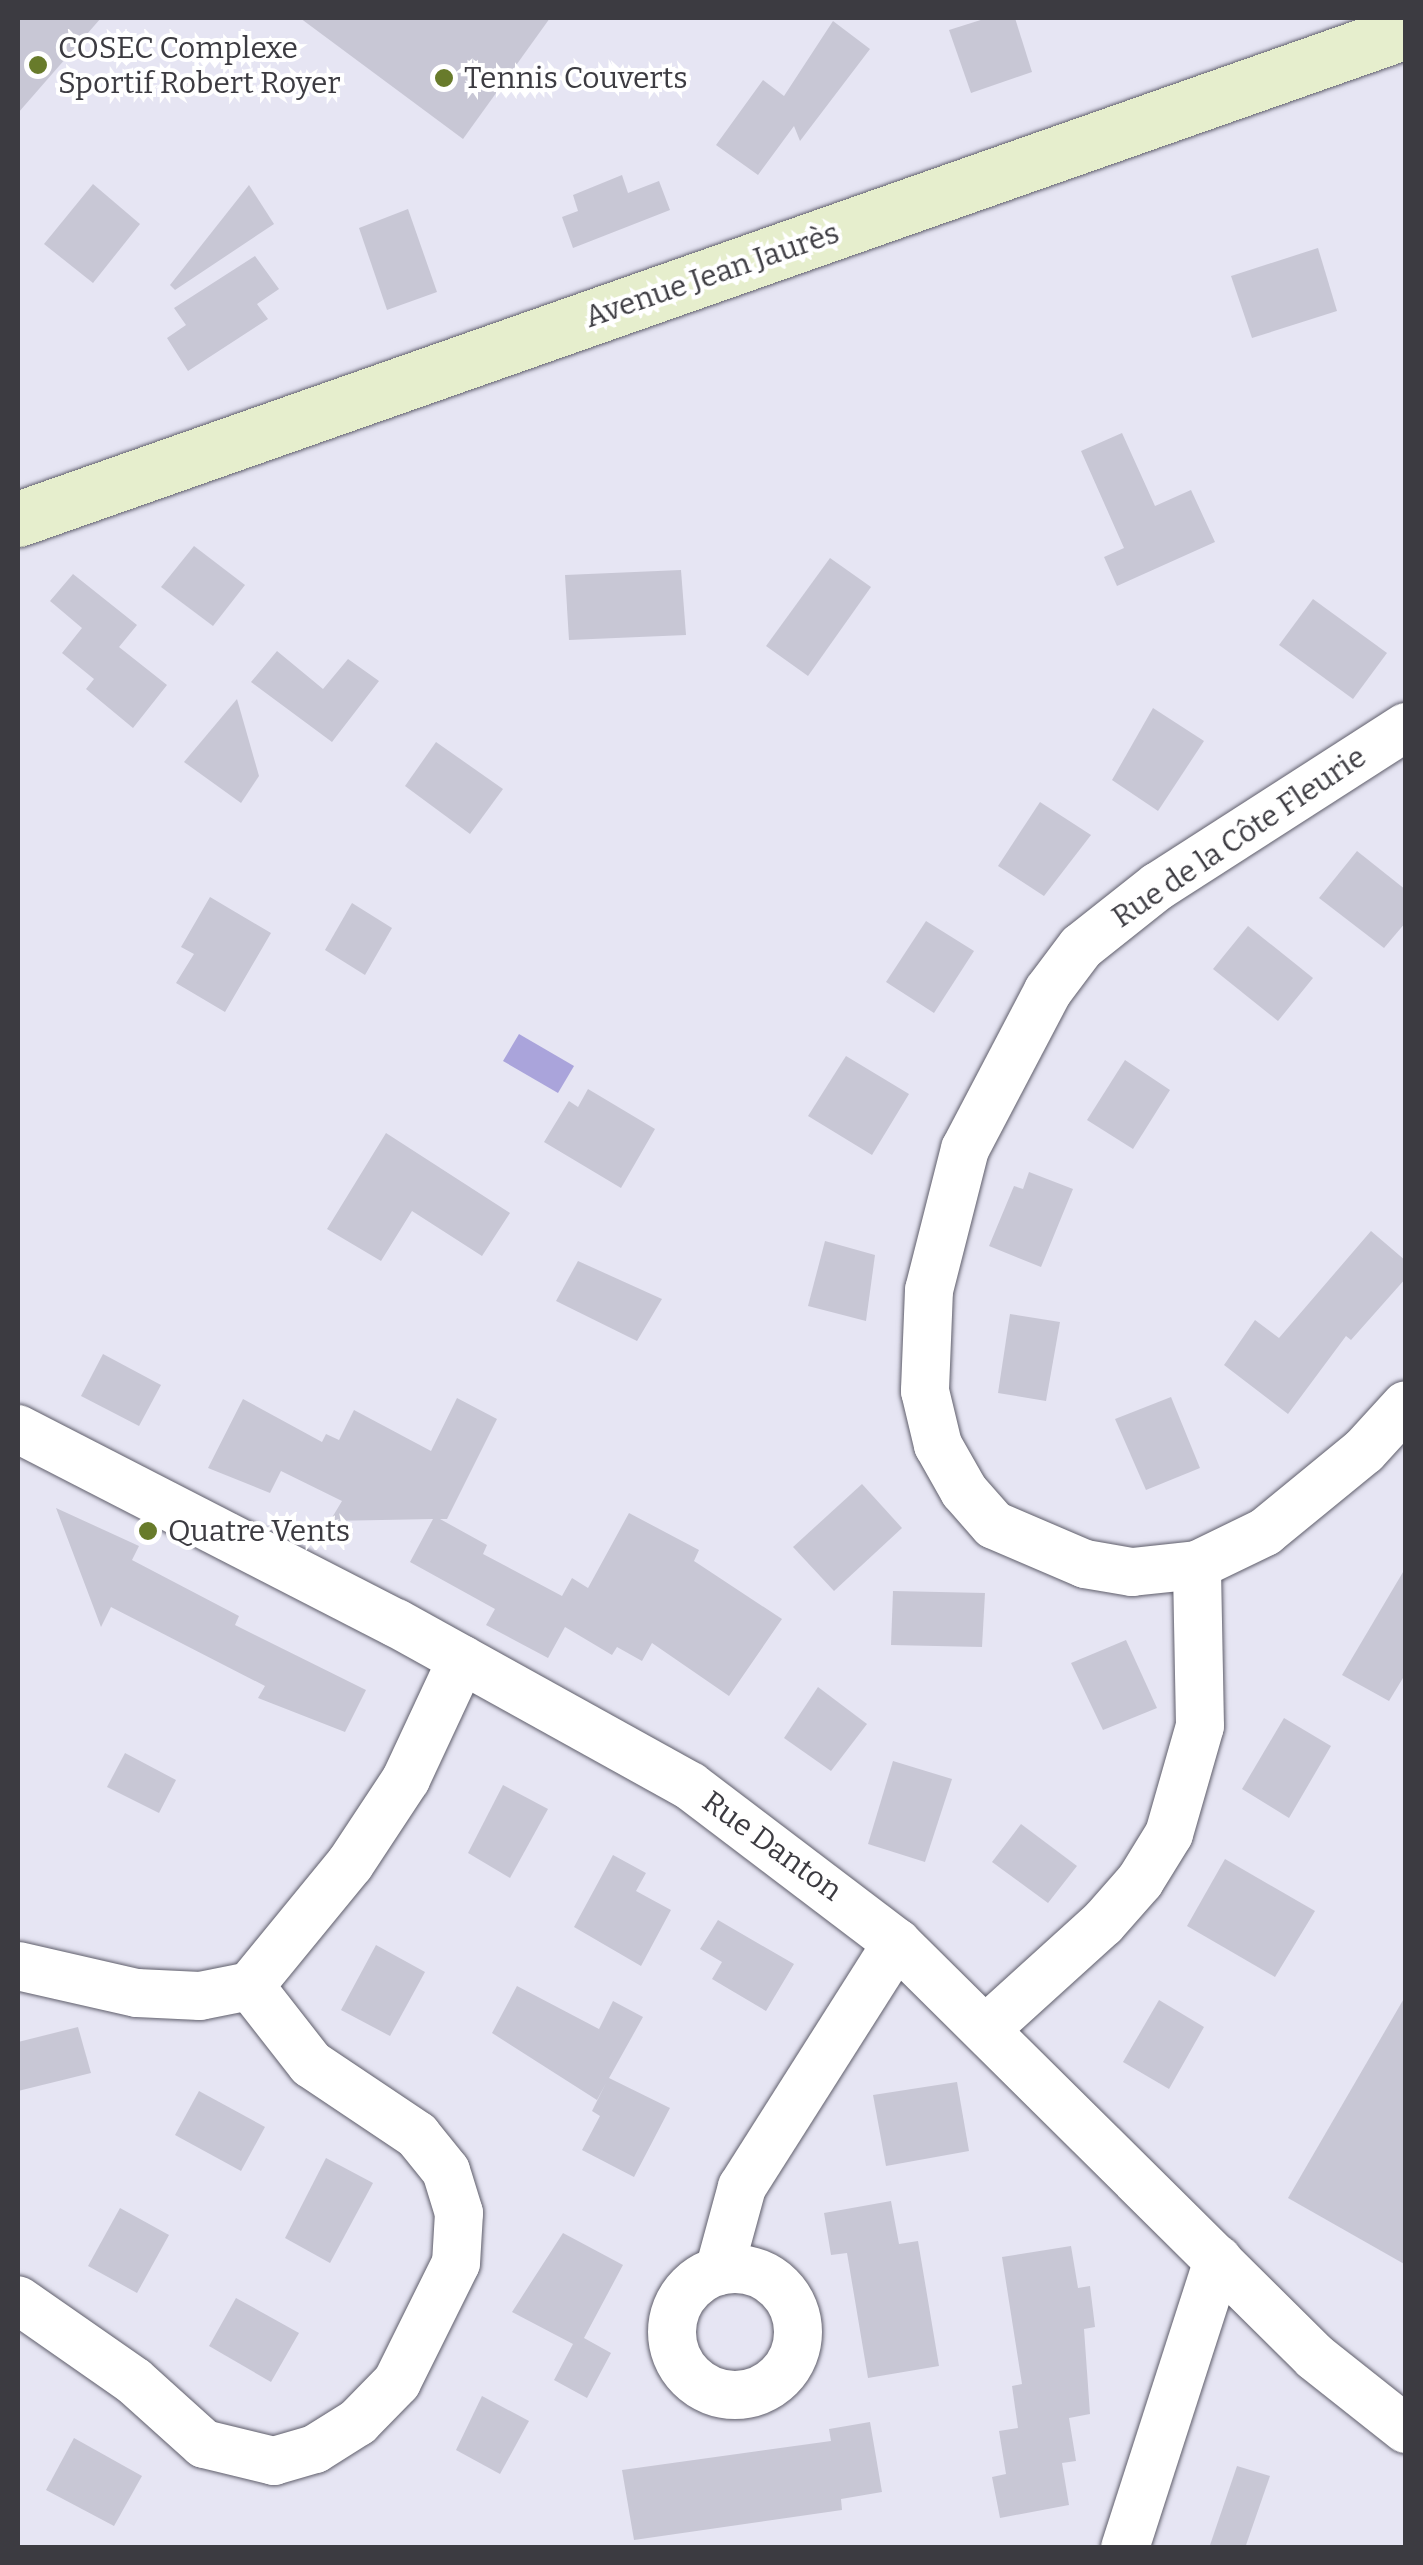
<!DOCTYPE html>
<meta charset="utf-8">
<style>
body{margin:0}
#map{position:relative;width:1423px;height:2565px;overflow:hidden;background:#e6e5f3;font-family:Bitter,serif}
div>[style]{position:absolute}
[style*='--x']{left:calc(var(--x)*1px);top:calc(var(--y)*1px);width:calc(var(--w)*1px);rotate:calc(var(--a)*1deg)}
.water>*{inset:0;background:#aaa4db}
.building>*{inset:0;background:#c8c7d5}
.roads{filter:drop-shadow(0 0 2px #5f5e6b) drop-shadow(0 0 2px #5f5e6b)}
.street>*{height:48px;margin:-24px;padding:0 24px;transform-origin:24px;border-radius:24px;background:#fff}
.street>.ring{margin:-24px;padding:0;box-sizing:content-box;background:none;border:48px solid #fff;border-radius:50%}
.secondary>*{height:55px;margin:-27.5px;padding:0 27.5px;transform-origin:27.5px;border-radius:27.5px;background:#e6eecd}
.dots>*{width:28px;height:28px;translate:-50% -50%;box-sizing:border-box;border:5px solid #fff;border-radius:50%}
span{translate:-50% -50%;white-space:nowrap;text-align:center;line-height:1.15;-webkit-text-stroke:8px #fff;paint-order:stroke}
.poi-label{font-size:30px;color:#3c3b41}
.left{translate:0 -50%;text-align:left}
.street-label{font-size:30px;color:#3c3b41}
.frame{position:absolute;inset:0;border:20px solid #3c3b41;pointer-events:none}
</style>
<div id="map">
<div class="water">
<div style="clip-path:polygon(519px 1034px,574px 1066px,558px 1093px,503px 1061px)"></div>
</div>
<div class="building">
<div style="clip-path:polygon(18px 18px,101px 18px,18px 113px)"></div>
<div style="clip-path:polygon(300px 18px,550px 18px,463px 139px)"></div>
<div style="clip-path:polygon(987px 18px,1015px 18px,1032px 72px,971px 93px,949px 30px)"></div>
<div style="clip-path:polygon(833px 21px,870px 49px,800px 141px,794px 126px,758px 175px,716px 145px,763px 80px,784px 96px)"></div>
<div style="clip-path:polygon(622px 175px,628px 193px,659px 181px,670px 210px,573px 248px,562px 217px,578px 211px,573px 195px)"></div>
<div style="clip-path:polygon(93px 184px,140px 224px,93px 283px,44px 244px)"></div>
<div style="clip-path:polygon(249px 185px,274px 224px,175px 290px,170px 285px)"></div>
<div style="clip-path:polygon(408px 209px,437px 292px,387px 310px,359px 228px)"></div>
<div style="clip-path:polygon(1318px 248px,1337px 311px,1252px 338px,1231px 276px)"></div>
<div style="clip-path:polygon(255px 256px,279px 289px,257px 304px,268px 319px,188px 371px,167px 338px,186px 325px,174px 308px)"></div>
<div style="clip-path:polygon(1122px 433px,1155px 506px,1191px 490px,1215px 542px,1117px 586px,1104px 557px,1124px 548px,1081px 451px)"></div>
<div style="clip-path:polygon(194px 546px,245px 585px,213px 626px,161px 587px)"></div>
<div style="clip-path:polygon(830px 558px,871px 587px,808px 676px,766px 646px)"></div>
<div style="clip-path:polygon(681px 570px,686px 635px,569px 640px,565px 575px)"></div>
<div style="clip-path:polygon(73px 574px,137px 625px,119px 647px,167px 685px,133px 728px,86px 689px,94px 679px,62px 653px,82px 628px,50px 601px)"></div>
<div style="clip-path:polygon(1313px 599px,1387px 653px,1353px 699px,1279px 645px)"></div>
<div style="clip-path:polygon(277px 651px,323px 689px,348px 659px,379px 681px,332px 742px,251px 682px)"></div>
<div style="clip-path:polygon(237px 699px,259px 776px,241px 803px,184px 762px)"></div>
<div style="clip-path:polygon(1153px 708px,1204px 741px,1158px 811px,1112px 780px)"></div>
<div style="clip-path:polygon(436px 742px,503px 789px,470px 834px,405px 786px)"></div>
<div style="clip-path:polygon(1040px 802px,1091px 835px,1044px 896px,998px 866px)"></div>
<div style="clip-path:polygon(1357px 851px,1406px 890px,1406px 922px,1384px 948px,1319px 898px)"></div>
<div style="clip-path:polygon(210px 897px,271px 933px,225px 1012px,176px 983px,194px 954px,181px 947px)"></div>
<div style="clip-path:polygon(352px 903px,392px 928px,365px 975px,325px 950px)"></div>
<div style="clip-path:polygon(926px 921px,974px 951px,934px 1013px,886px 982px)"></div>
<div style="clip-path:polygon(1248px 926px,1313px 978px,1278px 1021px,1213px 969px)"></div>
<div style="clip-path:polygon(846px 1056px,909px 1094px,872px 1155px,808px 1116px)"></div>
<div style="clip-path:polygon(1125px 1060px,1170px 1090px,1133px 1149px,1087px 1120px)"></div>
<div style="clip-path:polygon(588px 1089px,655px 1129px,621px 1188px,544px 1142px,569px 1101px,578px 1107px)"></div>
<div style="clip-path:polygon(386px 1133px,510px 1213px,482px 1256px,412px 1211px,381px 1261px,327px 1229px)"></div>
<div style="clip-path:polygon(1029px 1172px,1073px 1189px,1041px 1267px,989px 1246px,1014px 1186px,1023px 1189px)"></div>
<div style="clip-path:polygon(1371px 1231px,1406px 1261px,1406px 1278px,1351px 1340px,1346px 1336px,1288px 1414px,1224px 1365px,1255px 1320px,1279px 1338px)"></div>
<div style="clip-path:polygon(825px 1241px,875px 1255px,866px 1321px,808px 1306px)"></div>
<div style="clip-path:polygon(578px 1261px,662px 1299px,637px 1341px,556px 1301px)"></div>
<div style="clip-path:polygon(1010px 1314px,1060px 1322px,1046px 1401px,998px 1393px)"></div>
<div style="clip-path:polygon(103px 1354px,161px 1385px,139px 1426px,81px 1396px)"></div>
<div style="clip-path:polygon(1171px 1397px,1200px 1468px,1146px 1490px,1115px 1419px)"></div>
<div style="clip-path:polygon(457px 1398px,497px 1419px,447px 1519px,440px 1519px,487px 1545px,483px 1554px,562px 1596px,572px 1578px,588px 1588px,629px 1513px,699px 1550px,694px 1561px,782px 1619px,729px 1696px,652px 1643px,642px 1661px,617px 1647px,612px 1655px,565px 1627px,548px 1658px,486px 1625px,495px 1609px,410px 1562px,433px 1519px,330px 1521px,342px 1501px,281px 1471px,270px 1493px,208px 1468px,243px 1399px,322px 1442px,326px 1434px,339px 1440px,354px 1410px,431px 1451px)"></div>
<div style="clip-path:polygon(862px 1484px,902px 1528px,834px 1591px,793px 1547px)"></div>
<div style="clip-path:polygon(56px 1508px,139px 1546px,132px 1560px,239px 1616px,235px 1625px,366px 1690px,345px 1732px,258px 1698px,265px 1686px,111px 1607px,101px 1627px)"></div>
<div style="clip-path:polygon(1406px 1567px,1406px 1673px,1389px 1701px,1342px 1675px)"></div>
<div style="clip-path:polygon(893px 1591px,985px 1593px,982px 1647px,891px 1645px)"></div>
<div style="clip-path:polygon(1126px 1640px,1157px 1708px,1103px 1730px,1071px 1663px)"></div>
<div style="clip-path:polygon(818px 1687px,867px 1724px,831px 1771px,784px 1738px)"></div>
<div style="clip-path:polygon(1284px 1718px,1331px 1746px,1289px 1818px,1242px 1789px)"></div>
<div style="clip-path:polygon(125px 1753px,176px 1780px,159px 1813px,107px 1787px)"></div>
<div style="clip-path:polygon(893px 1761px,952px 1779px,925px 1862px,868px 1844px)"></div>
<div style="clip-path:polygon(503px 1785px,548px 1809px,510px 1878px,468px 1853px)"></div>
<div style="clip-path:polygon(1021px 1824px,1077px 1866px,1048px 1903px,992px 1862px)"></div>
<div style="clip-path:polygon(613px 1855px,646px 1873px,636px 1891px,671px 1910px,641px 1966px,574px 1927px)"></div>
<div style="clip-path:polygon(1225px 1859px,1315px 1911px,1275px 1977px,1187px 1926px)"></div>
<div style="clip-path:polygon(718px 1920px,794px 1964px,766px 2011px,712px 1979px,722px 1962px,700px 1949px)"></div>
<div style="clip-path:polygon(376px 1945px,425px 1972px,390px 2036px,341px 2010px)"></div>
<div style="clip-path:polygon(517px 1986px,599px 2029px,613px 2001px,643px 2017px,609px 2078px,670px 2108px,634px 2177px,582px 2150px,600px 2116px,592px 2111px,606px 2083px,597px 2100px,492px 2033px)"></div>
<div style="clip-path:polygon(1406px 1995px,1406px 2265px,1288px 2198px)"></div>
<div style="clip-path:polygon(1159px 2000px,1204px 2027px,1169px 2089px,1123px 2062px)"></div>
<div style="clip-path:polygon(78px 2027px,91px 2073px,18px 2091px,18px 2042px)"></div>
<div style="clip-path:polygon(957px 2082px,969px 2151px,886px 2166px,873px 2095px)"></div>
<div style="clip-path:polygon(199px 2091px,265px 2127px,241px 2171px,175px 2135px)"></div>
<div style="clip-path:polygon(326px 2158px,373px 2183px,330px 2263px,285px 2238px)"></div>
<div style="clip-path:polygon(891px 2201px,899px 2244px,918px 2241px,939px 2366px,868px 2378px,847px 2253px,831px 2255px,824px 2213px)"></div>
<div style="clip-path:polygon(120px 2208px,169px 2235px,137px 2293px,88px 2266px)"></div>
<div style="clip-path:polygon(563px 2233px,623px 2265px,584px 2338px,611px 2353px,587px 2398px,554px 2380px,573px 2344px,512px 2312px)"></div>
<div style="clip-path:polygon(1071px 2246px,1078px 2288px,1090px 2286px,1095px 2327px,1084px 2329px,1090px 2414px,1069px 2418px,1076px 2461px,1062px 2463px,1069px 2505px,1000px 2518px,992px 2477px,1006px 2474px,999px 2431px,1018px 2428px,1012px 2386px,1022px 2384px,1002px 2257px)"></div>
<div style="clip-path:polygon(236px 2298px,299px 2333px,271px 2382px,209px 2346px)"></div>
<div style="clip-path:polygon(482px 2396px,529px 2421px,500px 2474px,456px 2450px)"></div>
<div style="clip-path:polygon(870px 2422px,882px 2492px,841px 2499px,842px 2510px,634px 2540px,622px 2470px,831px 2441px,829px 2429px)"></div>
<div style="clip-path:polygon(74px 2438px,142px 2476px,114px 2526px,46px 2490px)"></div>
<div style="clip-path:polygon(1237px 2466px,1270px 2476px,1245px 2548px,1209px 2548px)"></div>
</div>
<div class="roads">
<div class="street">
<div style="--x:1406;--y:727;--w:295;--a:147.3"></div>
<div style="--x:1158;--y:886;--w:98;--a:141.6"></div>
<div style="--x:1081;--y:947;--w:55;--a:126.9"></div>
<div style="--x:1048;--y:991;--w:178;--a:117.7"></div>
<div style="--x:965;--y:1149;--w:146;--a:104.3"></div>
<div style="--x:929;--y:1290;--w:101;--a:92.3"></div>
<div style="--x:925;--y:1391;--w:56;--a:76.5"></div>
<div style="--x:938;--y:1445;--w:53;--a:60.5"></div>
<div style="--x:964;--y:1491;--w:45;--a:48.6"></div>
<div style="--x:994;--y:1525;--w:99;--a:23.2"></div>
<div style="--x:1085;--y:1564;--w:48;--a:9.7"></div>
<div style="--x:1132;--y:1572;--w:65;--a:-6.1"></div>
<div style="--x:1197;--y:1565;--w:76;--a:-25.9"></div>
<div style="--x:1265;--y:1532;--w:128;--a:-39.3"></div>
<div style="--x:1364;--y:1451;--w:62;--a:-47.6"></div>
<div style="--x:18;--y:1429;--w:425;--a:27.2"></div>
<div style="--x:396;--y:1623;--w:336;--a:29"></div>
<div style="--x:690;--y:1786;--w:260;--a:37.2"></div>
<div style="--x:897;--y:1943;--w:588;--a:44.72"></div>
<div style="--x:1315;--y:2357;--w:116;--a:38.4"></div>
<div style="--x:18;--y:1966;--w:122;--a:12.8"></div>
<div style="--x:137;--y:1993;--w:63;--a:2.7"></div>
<div style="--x:200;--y:1996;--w:51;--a:-11.3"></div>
<div style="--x:250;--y:1986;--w:99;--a:52"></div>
<div style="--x:311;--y:2064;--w:128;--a:33.8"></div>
<div style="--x:417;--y:2135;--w:46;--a:51.1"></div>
<div style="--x:446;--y:2171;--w:44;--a:72.8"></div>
<div style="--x:459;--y:2213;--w:50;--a:93.4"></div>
<div style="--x:456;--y:2263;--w:133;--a:116.4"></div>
<div style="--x:397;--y:2382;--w:56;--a:134.3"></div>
<div style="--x:358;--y:2422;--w:51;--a:147.9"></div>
<div style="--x:315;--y:2449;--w:43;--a:163.7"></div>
<div style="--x:274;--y:2461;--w:72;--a:-166.3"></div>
<div style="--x:204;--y:2444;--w:94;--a:-138"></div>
<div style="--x:134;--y:2381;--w:141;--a:-145.1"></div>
<div style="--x:250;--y:1986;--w:158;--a:-50.7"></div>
<div style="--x:350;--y:1864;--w:102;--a:-56.6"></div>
<div style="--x:406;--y:1779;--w:132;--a:-65"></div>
<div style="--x:987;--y:2028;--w:156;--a:-42.2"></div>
<div style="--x:1103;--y:1923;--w:56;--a:-48.6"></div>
<div style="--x:1140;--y:1881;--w:55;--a:-58.3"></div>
<div style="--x:1169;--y:1834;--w:112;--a:-74"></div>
<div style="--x:1200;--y:1726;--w:161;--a:-91.1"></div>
<div class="ring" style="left:672px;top:2269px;width:78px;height:78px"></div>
<div style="--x:719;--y:2271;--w:87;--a:-74.7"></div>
<div style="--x:742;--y:2187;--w:289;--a:-57.6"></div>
<div style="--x:1125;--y:2548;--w:303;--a:-72.1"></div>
</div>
<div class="secondary">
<div style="--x:18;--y:519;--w:1471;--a:-19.37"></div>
</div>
</div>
<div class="dots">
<div style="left:38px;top:65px;background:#687b2b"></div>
<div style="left:444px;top:78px;background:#687b2b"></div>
<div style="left:148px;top:1531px;background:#687b2b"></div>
</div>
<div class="poi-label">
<span class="left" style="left:58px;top:65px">COSEC Complexe<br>Sportif Robert Royer</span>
<span class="left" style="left:464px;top:78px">Tennis Couverts</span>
<span class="left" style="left:168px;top:1531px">Quatre Vents</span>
</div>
<div class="street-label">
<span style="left:712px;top:275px;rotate:-19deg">Avenue Jean Jaurès</span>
<span style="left:1239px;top:837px;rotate:-34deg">Rue de la Côte Fleurie</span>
<span style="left:772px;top:1846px;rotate:36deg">Rue Danton</span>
</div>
<div class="frame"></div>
</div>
